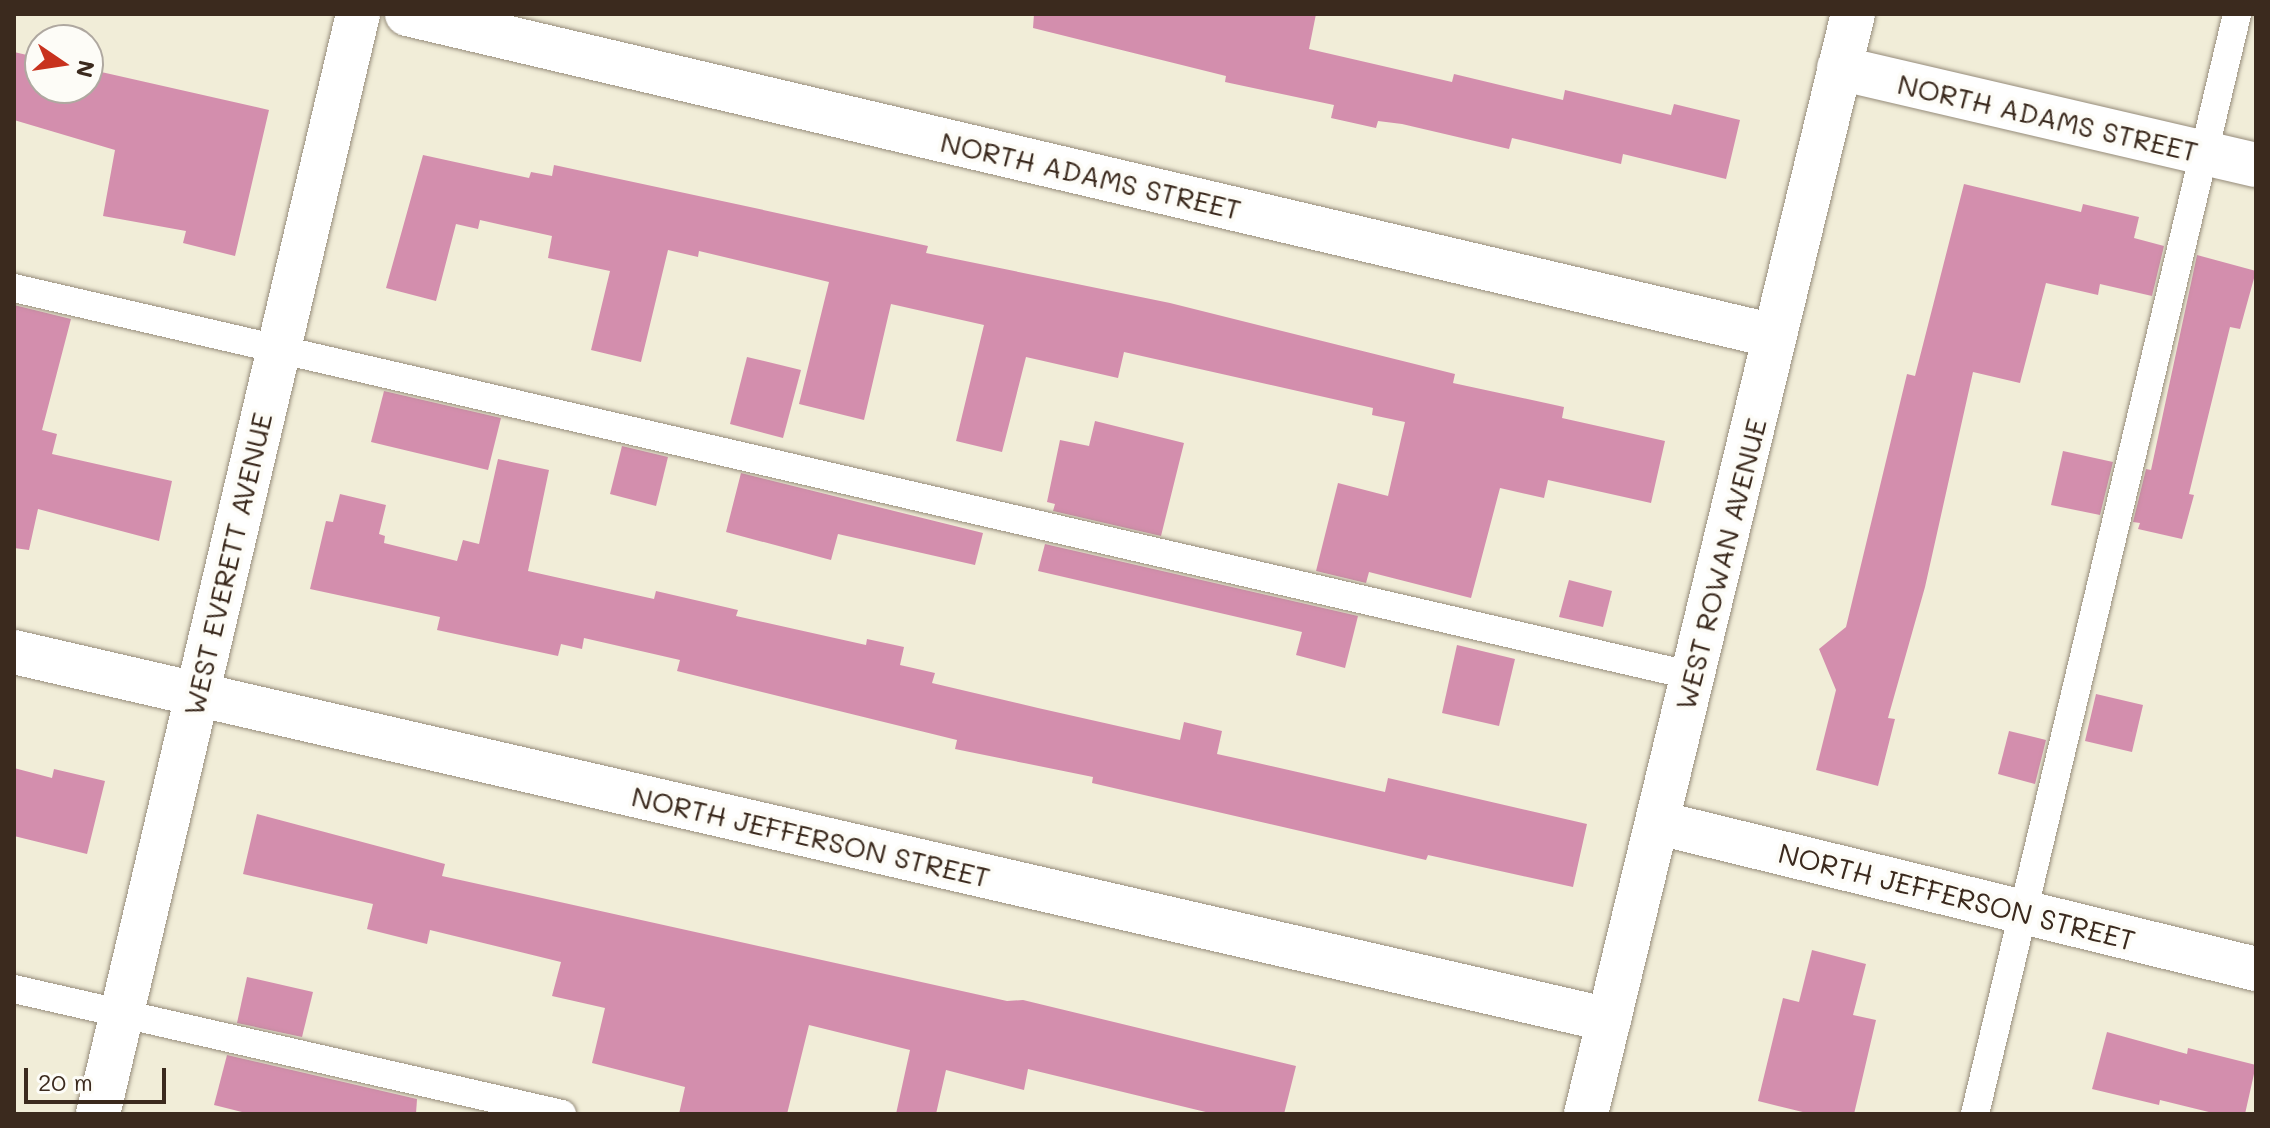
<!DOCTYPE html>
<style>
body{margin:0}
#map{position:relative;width:2270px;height:1128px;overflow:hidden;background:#f1edd8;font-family:Mali,sans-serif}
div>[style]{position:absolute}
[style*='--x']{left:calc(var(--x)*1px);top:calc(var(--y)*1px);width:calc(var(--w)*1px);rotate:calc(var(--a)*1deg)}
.building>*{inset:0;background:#d38ead}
.roads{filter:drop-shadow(0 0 2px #968c7b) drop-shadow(0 0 2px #968c7b)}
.lane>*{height:28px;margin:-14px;padding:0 14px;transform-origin:14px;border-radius:14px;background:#fff}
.street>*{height:44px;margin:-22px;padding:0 22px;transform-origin:22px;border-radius:22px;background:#fff}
.secondary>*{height:44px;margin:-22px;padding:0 22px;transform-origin:22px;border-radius:22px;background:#fff}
span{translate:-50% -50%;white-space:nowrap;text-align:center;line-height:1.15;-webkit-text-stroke:8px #fdfcf7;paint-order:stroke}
.street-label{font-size:28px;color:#3b2a1e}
.frame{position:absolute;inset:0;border:16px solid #3b2a1e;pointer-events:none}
.north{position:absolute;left:24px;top:24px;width:80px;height:80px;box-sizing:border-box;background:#fdfcf7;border:2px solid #afa8a0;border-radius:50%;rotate:103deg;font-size:22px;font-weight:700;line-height:32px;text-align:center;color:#3b2a1e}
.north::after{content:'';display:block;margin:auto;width:28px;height:36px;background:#c8321e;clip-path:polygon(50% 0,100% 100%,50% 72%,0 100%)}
.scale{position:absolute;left:24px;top:1068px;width:142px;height:36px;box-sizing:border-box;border:4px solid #3b2a1e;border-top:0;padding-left:10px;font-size:24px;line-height:28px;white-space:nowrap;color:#3b2a1e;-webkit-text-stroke:6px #fdfcf7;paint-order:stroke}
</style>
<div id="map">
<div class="building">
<div style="clip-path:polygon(1034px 14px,1316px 14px,1309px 49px,1452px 82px,1454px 74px,1563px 100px,1565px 90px,1671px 115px,1674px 104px,1740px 120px,1726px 179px,1623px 154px,1621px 164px,1512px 138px,1509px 149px,1402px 124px,1378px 121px,1376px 128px,1331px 118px,1334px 105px,1225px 82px,1226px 76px,1033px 28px)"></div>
<div style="clip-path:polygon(14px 52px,40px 58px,40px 88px,88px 88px,88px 69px,269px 110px,235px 256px,183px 243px,186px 231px,103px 216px,115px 150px,14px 120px)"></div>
<div style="clip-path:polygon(423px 155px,529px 178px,531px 172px,552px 176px,554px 165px,750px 207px,928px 246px,926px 253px,1170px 303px,1455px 374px,1453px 383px,1564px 407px,1562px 418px,1665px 441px,1651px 503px,1548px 480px,1544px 498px,1500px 488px,1471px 598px,1369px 572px,1366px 583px,1316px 571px,1338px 483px,1388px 496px,1405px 422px,1372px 415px,1373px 408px,1124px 352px,1118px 378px,1026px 357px,1002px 452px,956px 441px,984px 325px,891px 304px,864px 420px,799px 404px,829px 282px,699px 251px,698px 257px,668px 250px,641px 362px,591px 350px,610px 271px,548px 258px,552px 236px,480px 220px,478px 229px,456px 224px,436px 301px,386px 288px)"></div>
<div style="clip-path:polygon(1964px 184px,2081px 212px,2083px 204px,2139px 217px,2134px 238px,2164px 246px,2152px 296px,2100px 284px,2098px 295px,2046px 283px,2020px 383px,1973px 372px,1925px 587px,1888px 718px,1895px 719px,1878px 786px,1816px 770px,1836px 690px,1819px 649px,1846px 627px,1907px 374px,1915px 376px)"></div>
<div style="clip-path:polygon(2197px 255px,2256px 271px,2240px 329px,2230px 327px,2189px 494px,2194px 495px,2182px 539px,2138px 529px,2140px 523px,2133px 522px,2146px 469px,2151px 470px)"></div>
<div style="clip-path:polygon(14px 305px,71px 319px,42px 430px,57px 434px,52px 454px,172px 481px,159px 541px,38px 509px,29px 550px,14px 548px)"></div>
<div style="clip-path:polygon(747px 357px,801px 370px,783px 438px,730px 424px)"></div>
<div style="clip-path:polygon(384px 391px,501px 418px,488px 470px,371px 442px)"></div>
<div style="clip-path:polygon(1095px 421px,1184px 443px,1161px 536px,1053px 511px,1055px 504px,1047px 502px,1060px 440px,1089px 446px)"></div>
<div style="clip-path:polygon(622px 446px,668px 457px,656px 506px,610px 494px)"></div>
<div style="clip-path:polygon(2063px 451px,2113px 462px,2100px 515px,2051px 505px)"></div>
<div style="clip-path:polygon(498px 459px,549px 470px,528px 571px,654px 599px,656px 591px,738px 610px,736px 616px,866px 645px,867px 639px,904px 647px,900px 665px,935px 673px,932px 683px,1038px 708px,1180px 740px,1184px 722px,1222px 731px,1217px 754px,1249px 761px,1385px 792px,1388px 778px,1587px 824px,1573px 887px,1428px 855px,1426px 860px,1092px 783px,1093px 777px,955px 749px,957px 740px,677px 671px,680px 660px,584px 638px,582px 649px,561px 644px,558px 656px,437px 630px,440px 617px,310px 589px,326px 521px,333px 522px,340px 494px,386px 505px,379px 534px,385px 536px,384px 543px,457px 561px,463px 540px,479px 544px)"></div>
<div style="clip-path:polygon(741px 473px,983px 533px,975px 565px,838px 534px,831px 560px,726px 532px)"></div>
<div style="clip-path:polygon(1045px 544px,1358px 616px,1345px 668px,1296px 655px,1302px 632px,1038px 571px)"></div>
<div style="clip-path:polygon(1569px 580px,1612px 591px,1603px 627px,1559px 617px)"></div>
<div style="clip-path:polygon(1457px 645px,1515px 659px,1499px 726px,1442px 713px)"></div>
<div style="clip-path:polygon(2096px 694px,2143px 705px,2132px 752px,2085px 741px)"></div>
<div style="clip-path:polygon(2009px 731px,2046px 740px,2035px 784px,1998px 774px)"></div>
<div style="clip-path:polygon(14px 768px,52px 778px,54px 769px,105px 781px,87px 854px,14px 836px)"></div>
<div style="clip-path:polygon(257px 814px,445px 864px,442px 876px,1007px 1001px,1023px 1000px,1296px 1066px,1284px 1114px,1214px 1114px,1028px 1069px,1024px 1090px,946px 1070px,936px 1114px,896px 1114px,910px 1050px,809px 1025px,787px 1114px,679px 1114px,685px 1087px,592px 1063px,605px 1008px,552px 996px,561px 962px,430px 930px,427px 944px,367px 929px,373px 904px,243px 874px)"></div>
<div style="clip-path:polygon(1812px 950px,1866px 964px,1853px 1015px,1876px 1020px,1854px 1114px,1811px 1114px,1758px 1101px,1783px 998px,1799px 1002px)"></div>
<div style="clip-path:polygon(247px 977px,313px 992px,302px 1037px,237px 1023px)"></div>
<div style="clip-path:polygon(2107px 1032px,2187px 1054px,2188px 1048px,2256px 1065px,2245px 1114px,2217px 1114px,2160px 1100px,2159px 1105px,2092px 1089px)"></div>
<div style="clip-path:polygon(227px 1055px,417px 1099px,416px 1114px,250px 1114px,214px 1105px)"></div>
</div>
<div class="roads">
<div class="lane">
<div style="--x:14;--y:288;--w:1723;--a:13.01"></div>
<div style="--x:14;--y:989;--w:562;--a:12.85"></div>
<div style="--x:1975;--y:1114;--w:1131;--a:-76.6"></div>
</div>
<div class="street">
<div style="--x:407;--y:14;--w:1405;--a:13.25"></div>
<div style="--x:1839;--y:68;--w:428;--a:13.1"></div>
<div style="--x:14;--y:652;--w:1637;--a:12.99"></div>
<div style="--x:1659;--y:823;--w:615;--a:13.74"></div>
<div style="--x:98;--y:1114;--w:1130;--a:-76.7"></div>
</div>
<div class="secondary">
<div style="--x:1586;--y:1114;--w:1132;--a:-76.36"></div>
</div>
</div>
<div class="street-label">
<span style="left:2048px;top:117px;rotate:13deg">NORTH ADAMS STREET</span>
<span style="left:1091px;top:175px;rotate:13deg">NORTH ADAMS STREET</span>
<span style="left:227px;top:564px;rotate:-77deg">WEST EVERETT AVENUE</span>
<span style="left:1720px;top:564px;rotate:-76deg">WEST ROWAN AVENUE</span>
<span style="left:811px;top:836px;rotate:13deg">NORTH JEFFERSON STREET</span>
<span style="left:1957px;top:896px;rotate:14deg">NORTH JEFFERSON STREET</span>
</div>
<div class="frame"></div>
<div class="north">N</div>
<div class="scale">20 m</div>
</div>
